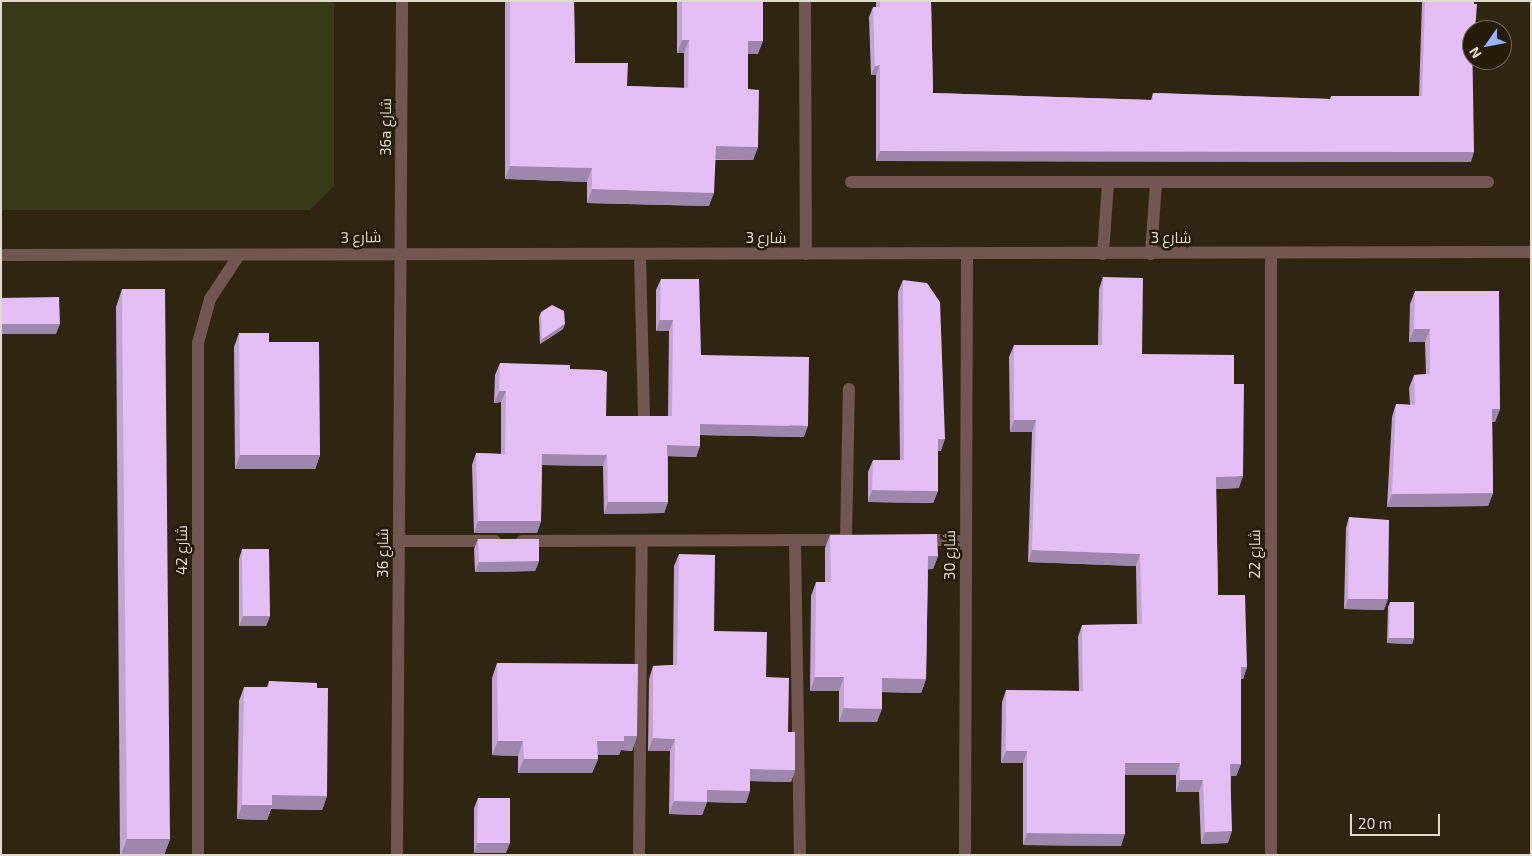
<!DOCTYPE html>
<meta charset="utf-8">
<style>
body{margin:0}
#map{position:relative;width:1532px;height:856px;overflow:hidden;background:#2f2510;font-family:"Exo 2",Cairo,sans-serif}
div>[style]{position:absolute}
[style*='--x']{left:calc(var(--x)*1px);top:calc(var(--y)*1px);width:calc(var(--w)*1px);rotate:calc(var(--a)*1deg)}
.green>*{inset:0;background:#373918}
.street>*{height:12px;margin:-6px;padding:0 6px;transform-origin:6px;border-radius:6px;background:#725751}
.wall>*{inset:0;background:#c3a4d4}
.shaded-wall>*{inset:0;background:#9f86ac}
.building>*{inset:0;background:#e3bff6}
span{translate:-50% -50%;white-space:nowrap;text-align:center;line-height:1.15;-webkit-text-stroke:5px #251b06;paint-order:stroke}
.street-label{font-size:15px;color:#e1dbce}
.frame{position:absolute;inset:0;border:2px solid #e1dbce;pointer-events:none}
.north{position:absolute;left:1462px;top:20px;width:50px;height:50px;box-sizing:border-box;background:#251b06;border:1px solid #706856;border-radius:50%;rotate:237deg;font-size:14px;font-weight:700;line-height:20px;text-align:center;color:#e1dbce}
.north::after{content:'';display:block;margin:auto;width:18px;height:22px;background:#98b5fd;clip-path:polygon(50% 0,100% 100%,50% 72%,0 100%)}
.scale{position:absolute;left:1350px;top:814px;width:90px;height:22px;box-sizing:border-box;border:2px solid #e1dbce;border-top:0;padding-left:6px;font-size:15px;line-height:18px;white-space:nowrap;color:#e1dbce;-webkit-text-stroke:4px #251b06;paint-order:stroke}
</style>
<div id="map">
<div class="green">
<div style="clip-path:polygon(1px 1px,334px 1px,334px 186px,310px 210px,1px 210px)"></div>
</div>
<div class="street">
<div style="--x:805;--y:1;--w:253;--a:89.8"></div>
<div style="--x:851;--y:182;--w:637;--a:0"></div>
<div style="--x:640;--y:254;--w:165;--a:88.6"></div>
<div style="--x:1103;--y:254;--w:72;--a:-86"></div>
<div style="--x:1151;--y:254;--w:72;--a:-86"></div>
<div style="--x:1271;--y:254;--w:601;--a:90"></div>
<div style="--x:1;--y:255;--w:1530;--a:-0.11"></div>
<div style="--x:795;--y:540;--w:315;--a:89.1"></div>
<div style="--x:846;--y:540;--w:151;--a:-88.9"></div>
<div style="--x:922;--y:540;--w:44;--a:0"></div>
<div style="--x:400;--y:541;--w:95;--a:0"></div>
<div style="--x:522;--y:541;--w:323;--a:-0.2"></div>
<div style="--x:198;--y:855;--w:512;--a:-90"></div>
<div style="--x:198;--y:343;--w:46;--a:-74.7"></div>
<div style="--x:210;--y:299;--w:53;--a:-56.6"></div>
<div style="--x:397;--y:855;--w:854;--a:-89.66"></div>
<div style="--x:639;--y:855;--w:314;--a:-89.5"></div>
<div style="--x:965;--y:855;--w:601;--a:-89.81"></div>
</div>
<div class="wall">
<div style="clip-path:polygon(505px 1px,574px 1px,575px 63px,627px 86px,684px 88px,684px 53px,677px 53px,677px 1px,763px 1px,758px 54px,748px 54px,748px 89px,758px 147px,753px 160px,715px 160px,709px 206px,587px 203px,587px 182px,505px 179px)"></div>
<div style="clip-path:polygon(876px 1px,931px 1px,933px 93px,1151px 100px,1153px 93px,1330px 99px,1331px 96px,1419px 96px,1422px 1px,1474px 1px,1472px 30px,1471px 162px,876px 161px,876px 75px,871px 75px,869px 17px,873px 7px,876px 7px)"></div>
<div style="clip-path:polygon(1103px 277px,1142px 354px,1234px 384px,1239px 488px,1216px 489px,1218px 595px,1247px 667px,1243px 679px,1241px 679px,1241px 764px,1236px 776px,1231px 776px,1228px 843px,1201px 844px,1199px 792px,1176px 792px,1176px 775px,1125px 775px,1121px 846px,1023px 845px,1023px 763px,1001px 763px,1002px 702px,1006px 690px,1079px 691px,1078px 637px,1082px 625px,1137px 624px,1136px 566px,1028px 562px,1032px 432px,1010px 432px,1009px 357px,1014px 345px,1098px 345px,1099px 289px)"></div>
<div style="clip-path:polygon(661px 279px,701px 355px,804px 437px,700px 435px,700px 446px,696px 457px,668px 456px,668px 502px,664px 513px,604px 514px,603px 466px,542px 465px,541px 521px,537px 533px,474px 533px,472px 465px,476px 453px,501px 454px,501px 402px,494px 403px,495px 375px,500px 363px,570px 369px,606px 416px,668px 416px,669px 331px,656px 331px,656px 290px)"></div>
<div style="clip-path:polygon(903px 280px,941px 451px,938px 451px,938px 491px,933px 503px,868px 502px,868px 472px,873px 460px,900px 460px,898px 292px)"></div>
<div style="clip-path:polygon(122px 289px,170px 839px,164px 855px,120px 855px,116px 307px)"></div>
<div style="clip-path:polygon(1415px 291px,1500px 409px,1495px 422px,1492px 422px,1493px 493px,1488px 506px,1387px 507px,1392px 417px,1396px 404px,1410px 405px,1409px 388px,1414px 375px,1426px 374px,1425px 342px,1409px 342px,1410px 304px)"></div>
<div style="clip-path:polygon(541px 312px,563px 329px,540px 344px,539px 317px)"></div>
<div style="clip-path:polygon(239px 333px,320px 455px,315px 469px,235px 469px,234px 347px)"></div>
<div style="clip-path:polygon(1349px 517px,1384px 610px,1344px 609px,1346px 528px)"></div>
<div style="clip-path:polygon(830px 535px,938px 556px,933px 569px,928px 569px,926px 679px,921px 693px,882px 692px,877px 722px,839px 722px,839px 691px,810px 691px,811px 596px,816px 582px,825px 582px,825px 548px)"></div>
<div style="clip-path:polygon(478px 539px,539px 561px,535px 571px,475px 572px,474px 549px)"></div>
<div style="clip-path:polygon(242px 549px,270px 616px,266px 626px,239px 626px,239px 559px)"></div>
<div style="clip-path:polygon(679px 554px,714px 631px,766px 677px,788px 732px,795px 770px,791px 782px,750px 781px,746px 803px,707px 802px,702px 815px,669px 814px,670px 751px,648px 751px,649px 679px,653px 666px,673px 665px,674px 566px)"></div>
<div style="clip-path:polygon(1390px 602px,1414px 638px,1412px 644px,1387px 643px,1388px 607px)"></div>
<div style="clip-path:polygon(497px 663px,637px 736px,632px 751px,621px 750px,619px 755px,598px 755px,598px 759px,592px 773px,518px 773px,518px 756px,492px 755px,492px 678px)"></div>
<div style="clip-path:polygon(269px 681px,317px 688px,327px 796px,322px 810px,271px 809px,267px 820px,237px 819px,239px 701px,244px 687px,267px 687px)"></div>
<div style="clip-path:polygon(478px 798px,506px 853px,474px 853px,474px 808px)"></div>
</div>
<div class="shaded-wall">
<div style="clip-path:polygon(682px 40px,689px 40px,684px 53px,677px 53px)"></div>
<div style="clip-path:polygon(748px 41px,763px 41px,758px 54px,743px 54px)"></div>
<div style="clip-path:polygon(880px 65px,876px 75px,871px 75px,875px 66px)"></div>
<div style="clip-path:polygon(716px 146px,758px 147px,753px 160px,711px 159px)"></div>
<div style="clip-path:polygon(880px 151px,1474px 152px,1471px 162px,876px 161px)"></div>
<div style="clip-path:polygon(510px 166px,592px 168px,587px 182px,505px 179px)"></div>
<div style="clip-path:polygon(592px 189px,714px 193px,709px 206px,587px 203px)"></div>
<div style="clip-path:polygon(660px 320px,673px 320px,669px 331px,656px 331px)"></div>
<div style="clip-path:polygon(1px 324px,60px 324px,56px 334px,1px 334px)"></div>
<div style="clip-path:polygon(565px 324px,563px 329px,540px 344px,542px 339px)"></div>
<div style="clip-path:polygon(1414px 329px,1430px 329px,1425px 342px,1409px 342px)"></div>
<div style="clip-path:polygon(499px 391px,506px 391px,501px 402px,494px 403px)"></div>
<div style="clip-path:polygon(1492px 409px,1500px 409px,1495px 422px,1487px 422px)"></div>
<div style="clip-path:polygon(1014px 420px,1036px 420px,1032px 432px,1010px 432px)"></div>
<div style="clip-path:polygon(700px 424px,808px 426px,804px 437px,696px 435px)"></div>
<div style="clip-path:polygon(938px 439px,945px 439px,941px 451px,934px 451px)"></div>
<div style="clip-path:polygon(667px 445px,700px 446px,696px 457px,663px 456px)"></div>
<div style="clip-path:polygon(542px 454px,607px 455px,603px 466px,538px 465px)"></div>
<div style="clip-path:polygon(240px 455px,320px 455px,315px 469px,235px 469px)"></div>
<div style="clip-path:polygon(1243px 476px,1239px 488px,1211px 489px,1216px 477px)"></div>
<div style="clip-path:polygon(872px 490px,938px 491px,933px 503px,868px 502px)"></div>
<div style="clip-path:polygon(1493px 493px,1488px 506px,1387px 507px,1392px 494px)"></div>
<div style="clip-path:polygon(608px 502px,668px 502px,664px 513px,604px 514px)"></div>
<div style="clip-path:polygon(478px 521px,541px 521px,537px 533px,474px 533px)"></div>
<div style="clip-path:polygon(1032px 550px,1140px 554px,1136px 566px,1028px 562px)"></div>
<div style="clip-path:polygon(928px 556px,938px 556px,933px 569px,923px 570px)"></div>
<div style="clip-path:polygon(539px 561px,535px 571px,475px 572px,479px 562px)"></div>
<div style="clip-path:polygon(1348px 599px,1388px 599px,1384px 610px,1344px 609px)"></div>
<div style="clip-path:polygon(243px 616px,270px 616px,266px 626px,239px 626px)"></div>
<div style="clip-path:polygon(1389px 638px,1414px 638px,1412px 644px,1387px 643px)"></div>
<div style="clip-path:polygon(1241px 667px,1247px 667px,1243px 679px,1237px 679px)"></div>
<div style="clip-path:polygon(815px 677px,844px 677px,839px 691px,810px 691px)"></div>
<div style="clip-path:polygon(882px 678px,926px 679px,921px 693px,877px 692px)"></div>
<div style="clip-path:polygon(844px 708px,882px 709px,877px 722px,839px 722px)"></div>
<div style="clip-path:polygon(624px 736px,637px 736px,632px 751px,621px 750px,619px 755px,592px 755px,597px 741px)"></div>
<div style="clip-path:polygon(653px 738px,675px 739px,670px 751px,648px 751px)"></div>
<div style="clip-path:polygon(498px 741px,523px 741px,518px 756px,492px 755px)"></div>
<div style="clip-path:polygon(1006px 751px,1027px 751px,1023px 763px,1001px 763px)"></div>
<div style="clip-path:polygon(524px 759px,598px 759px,592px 773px,518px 773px)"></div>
<div style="clip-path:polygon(1125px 763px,1180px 763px,1176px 775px,1121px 775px)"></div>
<div style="clip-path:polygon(1230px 764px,1241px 764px,1236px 776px,1226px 776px)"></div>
<div style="clip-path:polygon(750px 769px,795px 770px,791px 782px,746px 781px)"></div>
<div style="clip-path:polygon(1180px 780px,1203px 780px,1199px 792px,1176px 792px)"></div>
<div style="clip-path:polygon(707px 790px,750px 791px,746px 803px,707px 802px,702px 815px,669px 814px,674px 801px)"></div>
<div style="clip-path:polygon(272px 795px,327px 796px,322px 810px,271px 809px,267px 820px,237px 819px,242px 805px)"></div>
<div style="clip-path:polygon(1232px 831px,1228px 843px,1201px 844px,1205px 832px)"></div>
<div style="clip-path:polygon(1027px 833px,1125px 834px,1121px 846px,1023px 845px)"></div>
<div style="clip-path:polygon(127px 839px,170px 839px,164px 855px,121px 855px)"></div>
<div style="clip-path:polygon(477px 843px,510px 843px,506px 853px,474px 853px)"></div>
</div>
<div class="building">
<div style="clip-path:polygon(510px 1px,574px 1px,575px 63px,628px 63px,627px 86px,688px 88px,689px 40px,682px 40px,682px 1px,763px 1px,763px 41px,748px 41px,748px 89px,759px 90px,758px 147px,716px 146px,714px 193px,592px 189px,592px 168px,510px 166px)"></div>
<div style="clip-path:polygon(880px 1px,931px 1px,933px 93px,1153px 100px,1153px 93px,1331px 99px,1331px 96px,1422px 96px,1425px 1px,1474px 1px,1474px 4px,1477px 4px,1475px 30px,1472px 30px,1474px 152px,880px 151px,880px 65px,875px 66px,873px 7px,880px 7px)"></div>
<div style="clip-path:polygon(1103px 277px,1143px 278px,1142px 354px,1234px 355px,1234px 384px,1244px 384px,1243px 476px,1216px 477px,1218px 595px,1245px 595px,1247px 667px,1241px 667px,1241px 764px,1230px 764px,1232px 831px,1205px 832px,1203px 780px,1180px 780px,1180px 763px,1125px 763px,1125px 834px,1027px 833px,1027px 751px,1006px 751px,1006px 690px,1083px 691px,1082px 625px,1142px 624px,1140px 554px,1032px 550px,1036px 420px,1014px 420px,1014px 345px,1102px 345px)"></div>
<div style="clip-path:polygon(661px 279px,699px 279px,701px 355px,809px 357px,808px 426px,700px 424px,700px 446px,667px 445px,668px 502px,608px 502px,607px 455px,542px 454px,541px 521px,478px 521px,476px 453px,505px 454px,506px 391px,499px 391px,500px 363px,570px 365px,570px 369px,601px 370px,607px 372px,606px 416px,672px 416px,673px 320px,660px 320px)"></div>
<div style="clip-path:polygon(903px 280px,927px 283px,940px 302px,945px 439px,938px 439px,938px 491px,872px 490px,873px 460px,904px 460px)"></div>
<div style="clip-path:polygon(122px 289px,165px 289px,170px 839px,127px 839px)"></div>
<div style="clip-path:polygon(1415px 291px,1499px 291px,1500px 409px,1492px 409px,1493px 493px,1392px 494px,1396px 404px,1415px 405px,1414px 375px,1430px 374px,1430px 329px,1414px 329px)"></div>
<div style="clip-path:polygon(59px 297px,60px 324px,1px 324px,1px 298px)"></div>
<div style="clip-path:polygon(552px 305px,564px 311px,565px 324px,542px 339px,541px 312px)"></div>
<div style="clip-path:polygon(239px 333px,269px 333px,269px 342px,319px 342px,320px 455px,240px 455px)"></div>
<div style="clip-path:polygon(1349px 517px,1389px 520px,1388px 599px,1348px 599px)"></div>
<div style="clip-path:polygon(937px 534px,938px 556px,928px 556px,926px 679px,882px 678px,882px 709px,844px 708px,844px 677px,815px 677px,816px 582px,831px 582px,830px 535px)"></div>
<div style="clip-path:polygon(478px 539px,539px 539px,539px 561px,479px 562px)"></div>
<div style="clip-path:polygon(242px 549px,269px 549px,270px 616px,243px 616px)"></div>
<div style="clip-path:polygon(679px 554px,715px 555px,714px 631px,767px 632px,766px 677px,789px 678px,788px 732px,795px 732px,795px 770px,750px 769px,750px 791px,707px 790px,707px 802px,674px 801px,675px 739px,653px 738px,653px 666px,677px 665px)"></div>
<div style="clip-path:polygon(1390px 602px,1414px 602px,1414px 638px,1389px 638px)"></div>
<div style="clip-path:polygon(497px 663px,638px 664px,637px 736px,624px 736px,624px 741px,597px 741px,598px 759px,524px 759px,523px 741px,498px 741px)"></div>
<div style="clip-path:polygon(269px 681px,317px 683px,317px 688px,328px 688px,327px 796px,272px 795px,272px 805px,242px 805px,244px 687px,269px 687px)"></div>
<div style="clip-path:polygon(478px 798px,510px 798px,510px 843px,477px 843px)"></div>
</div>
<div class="street-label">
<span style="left:386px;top:127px;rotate:-90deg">36a شارع</span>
<span style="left:361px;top:237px;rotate:-1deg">شارع 3</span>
<span style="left:766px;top:238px">شارع 3</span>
<span style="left:1171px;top:238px">شارع 3</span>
<span style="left:182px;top:550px;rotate:-90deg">شارع 42</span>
<span style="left:383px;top:553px;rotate:-90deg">شارع 36</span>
<span style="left:1255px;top:554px;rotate:-90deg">شارع 22</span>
<span style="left:950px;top:555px;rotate:-90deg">شارع 30</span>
</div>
<div class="frame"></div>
<div class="north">N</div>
<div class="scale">20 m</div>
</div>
